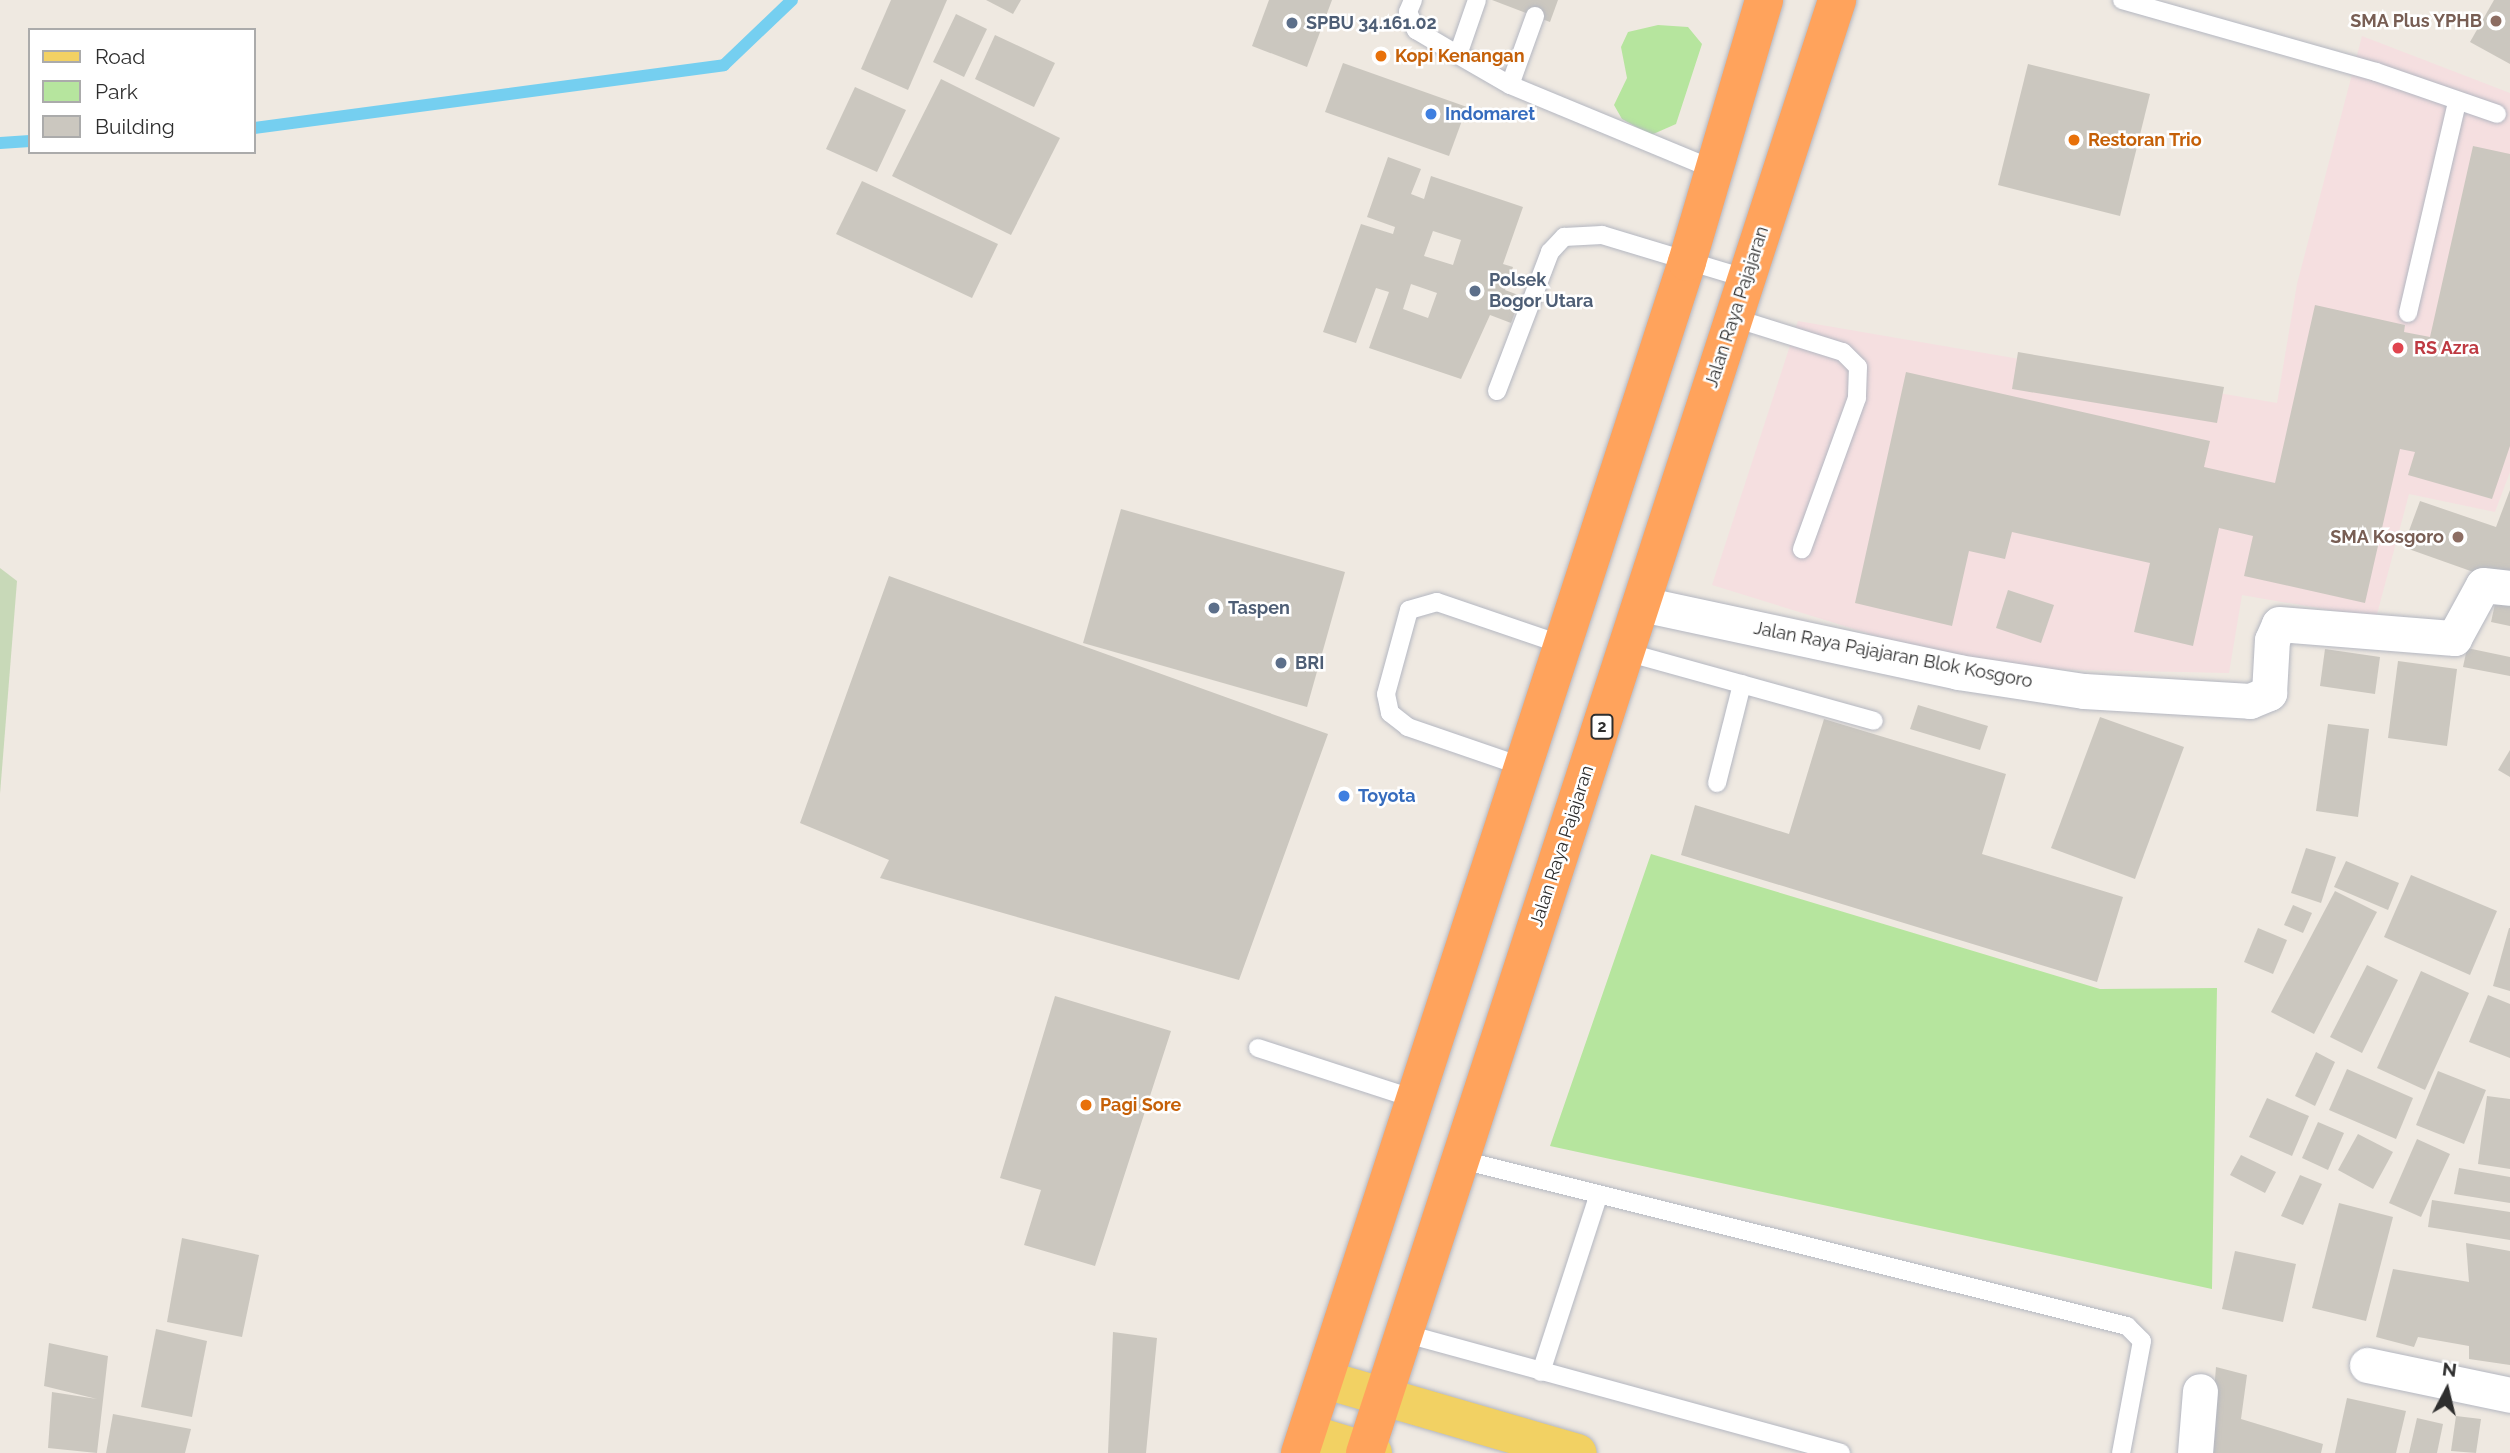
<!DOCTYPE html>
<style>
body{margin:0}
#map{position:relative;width:2510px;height:1453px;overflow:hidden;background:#efe9e1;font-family:Raleway,sans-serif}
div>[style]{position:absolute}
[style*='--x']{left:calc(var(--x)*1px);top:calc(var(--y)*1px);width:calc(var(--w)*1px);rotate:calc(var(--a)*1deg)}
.medical>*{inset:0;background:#f5dfe0}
.green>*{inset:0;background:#b6e59e}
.cemetery>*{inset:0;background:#c8d9b8}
.stream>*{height:12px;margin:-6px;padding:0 6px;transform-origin:6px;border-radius:6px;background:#75cff0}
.building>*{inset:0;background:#cbc7bf}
.roads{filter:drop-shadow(0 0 2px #b4b7c1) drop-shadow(0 0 2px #b4b7c1)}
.lane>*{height:18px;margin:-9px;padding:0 9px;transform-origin:9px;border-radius:9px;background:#fff}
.street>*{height:35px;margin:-17.5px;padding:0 17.5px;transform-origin:17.5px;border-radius:17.5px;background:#fff}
.primary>*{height:38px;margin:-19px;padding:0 19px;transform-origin:19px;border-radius:19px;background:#f2d163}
.highway>*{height:38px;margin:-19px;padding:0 19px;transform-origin:19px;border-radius:19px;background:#ffa35c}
.dots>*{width:19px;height:19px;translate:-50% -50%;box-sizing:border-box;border:4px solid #fff;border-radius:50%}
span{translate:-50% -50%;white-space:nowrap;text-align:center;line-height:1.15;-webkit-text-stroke:5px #fff;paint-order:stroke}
.shield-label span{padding:2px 5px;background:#fff;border:2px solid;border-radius:5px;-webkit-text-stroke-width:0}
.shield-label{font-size:16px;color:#2e2e2e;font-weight:700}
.education-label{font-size:18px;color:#785e54;font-weight:700}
.right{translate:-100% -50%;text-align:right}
.service-label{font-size:18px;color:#4e5e75;font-weight:700}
.left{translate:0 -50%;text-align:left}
.food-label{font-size:18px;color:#c56008;font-weight:700}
.shop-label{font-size:18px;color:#366cbe;font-weight:700}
.street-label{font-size:18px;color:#2e2e2e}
.health-label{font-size:18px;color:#be3a42;font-weight:700}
.legend{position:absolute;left:28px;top:28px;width:228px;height:126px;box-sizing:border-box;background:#fff;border:2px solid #ababab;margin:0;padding:9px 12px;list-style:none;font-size:21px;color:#2e2e2e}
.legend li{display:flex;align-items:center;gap:14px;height:35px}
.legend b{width:35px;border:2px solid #ababab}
.north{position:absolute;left:2412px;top:1355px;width:70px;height:70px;-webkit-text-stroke:5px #fff;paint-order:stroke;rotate:7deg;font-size:19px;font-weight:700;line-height:28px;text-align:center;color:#2e2e2e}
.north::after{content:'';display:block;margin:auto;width:24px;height:32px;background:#2e2e2e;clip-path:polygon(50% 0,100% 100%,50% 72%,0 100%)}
</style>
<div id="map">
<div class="medical">
<div style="clip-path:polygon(2362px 36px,2510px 93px,2510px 472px,2495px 512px,2409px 494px,2376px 618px,2242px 595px,2229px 673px,1980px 668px,1712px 585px,1798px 321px,2277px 403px,2297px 284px)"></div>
</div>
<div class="green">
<div style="clip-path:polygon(1658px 25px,1688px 27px,1702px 44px,1676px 124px,1651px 135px,1622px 119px,1614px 105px,1627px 78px,1621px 47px,1628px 32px)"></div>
<div style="clip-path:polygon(1651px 854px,2100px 989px,2217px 988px,2212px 1289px,1550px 1146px)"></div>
</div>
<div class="cemetery">
<div style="clip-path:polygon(0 568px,17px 581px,0 794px)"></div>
</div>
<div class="stream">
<div style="--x:254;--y:128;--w:474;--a:-7.6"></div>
<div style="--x:724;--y:65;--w:94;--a:-43.7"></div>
<div style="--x:0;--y:143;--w:30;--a:-4"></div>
</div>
<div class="building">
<div style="clip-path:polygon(891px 0,947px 0,908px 90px,861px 69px)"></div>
<div style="clip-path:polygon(986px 0,1021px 0,1013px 14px)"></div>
<div style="clip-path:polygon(1269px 0,1332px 0,1307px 67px,1252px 46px)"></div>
<div style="clip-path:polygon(1492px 0,1558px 0,1550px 22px)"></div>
<div style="clip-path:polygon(2494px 0,2510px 0,2510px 64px,2470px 42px)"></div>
<div style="clip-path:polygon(956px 14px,987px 29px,964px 77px,933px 62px)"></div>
<div style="clip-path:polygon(995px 35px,1055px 63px,1034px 107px,975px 79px)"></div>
<div style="clip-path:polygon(1343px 63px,1467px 107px,1449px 156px,1325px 112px)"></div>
<div style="clip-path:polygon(2028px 64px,2150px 94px,2120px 216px,1998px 185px)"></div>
<div style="clip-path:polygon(941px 79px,1060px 138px,1011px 235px,892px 176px)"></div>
<div style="clip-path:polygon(855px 87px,906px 110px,877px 172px,826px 149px)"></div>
<div style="clip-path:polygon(2473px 146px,2510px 154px,2510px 446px,2492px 499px,2408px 475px,2415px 452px,2400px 449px,2365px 603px,2244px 576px,2253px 536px,2219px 528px,2193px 646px,2134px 632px,2150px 563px,2012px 532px,2005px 559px,1969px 551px,1952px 626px,1855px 603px,1906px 372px,2210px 441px,2204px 467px,2275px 483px,2315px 305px,2405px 325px,2404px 332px,2430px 337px)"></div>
<div style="clip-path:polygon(evenodd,1388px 157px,1421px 169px,1411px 194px,1424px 199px,1431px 176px,1523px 207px,1503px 264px,1513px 267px,1505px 290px,1521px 296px,1511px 323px,1490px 315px,1461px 379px,1369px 348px,1389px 292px,1376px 288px,1356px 343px,1323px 332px,1361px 224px,1393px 234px,1395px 227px,1367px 217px,1388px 157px,1433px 231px,1461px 240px,1453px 265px,1424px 256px,1433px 231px,1388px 157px,1411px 284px,1437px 293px,1428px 318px,1403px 309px,1411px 284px)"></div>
<div style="clip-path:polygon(862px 181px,998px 244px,972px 298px,836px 234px)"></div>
<div style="clip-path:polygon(2018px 352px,2224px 387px,2217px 423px,2012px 389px)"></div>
<div style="clip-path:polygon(2510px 490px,2510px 585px,2403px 547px,2420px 501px,2496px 527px)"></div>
<div style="clip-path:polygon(1121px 509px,1345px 572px,1307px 707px,1083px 643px)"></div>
<div style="clip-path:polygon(889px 576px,1328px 734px,1239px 980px,880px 878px,889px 860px,800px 823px)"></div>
<div style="clip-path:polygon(2008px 590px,2054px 605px,2041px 643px,1996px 628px)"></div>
<div style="clip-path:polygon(2497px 595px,2510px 597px,2510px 626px,2491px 622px)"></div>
<div style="clip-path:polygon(2467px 648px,2510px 657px,2510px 676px,2463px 667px)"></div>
<div style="clip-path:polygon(2325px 649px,2380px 657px,2375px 694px,2320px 686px)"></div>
<div style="clip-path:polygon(2398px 661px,2457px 669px,2447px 746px,2388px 738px)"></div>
<div style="clip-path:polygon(1918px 705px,1988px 726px,1980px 750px,1910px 729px)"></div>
<div style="clip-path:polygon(2100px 717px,2184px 747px,2135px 879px,2051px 848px)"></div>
<div style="clip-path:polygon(1824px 719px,2006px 774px,1982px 854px,2123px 897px,2097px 982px,1681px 855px,1695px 805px,1789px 834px)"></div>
<div style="clip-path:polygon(2328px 724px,2369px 729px,2358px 817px,2316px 811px)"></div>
<div style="clip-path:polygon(2510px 750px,2510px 777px,2498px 770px)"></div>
<div style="clip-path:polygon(2306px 848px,2336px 857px,2321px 903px,2291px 893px)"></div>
<div style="clip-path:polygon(2346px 861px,2399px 883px,2388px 910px,2334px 887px)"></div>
<div style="clip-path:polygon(2411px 875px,2497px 911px,2470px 975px,2384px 937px)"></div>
<div style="clip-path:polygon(2335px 891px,2377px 912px,2314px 1034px,2271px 1012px)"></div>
<div style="clip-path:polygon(2293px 905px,2312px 913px,2303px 933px,2284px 925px)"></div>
<div style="clip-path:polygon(2258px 928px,2287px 940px,2273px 974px,2244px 962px)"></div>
<div style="clip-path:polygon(2509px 928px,2510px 928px,2510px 991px,2493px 986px)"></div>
<div style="clip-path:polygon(2367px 965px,2398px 980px,2362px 1053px,2330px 1037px)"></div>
<div style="clip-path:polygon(2421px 971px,2469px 993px,2425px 1090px,2377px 1068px)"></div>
<div style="clip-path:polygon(2488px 995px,2510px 1004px,2510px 1058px,2469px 1042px)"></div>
<div style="clip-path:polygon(1055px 996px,1171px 1031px,1095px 1266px,1024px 1245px,1041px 1190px,1000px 1178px)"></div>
<div style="clip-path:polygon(2316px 1052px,2335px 1062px,2315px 1106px,2295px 1096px)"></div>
<div style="clip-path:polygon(2347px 1069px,2413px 1098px,2396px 1139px,2329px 1110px)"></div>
<div style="clip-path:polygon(2438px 1071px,2486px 1090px,2464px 1144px,2416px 1125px)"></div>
<div style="clip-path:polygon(2487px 1096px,2510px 1099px,2510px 1169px,2478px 1164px)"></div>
<div style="clip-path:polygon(2267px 1098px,2309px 1116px,2292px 1156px,2249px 1137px)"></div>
<div style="clip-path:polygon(2318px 1122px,2344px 1133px,2328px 1170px,2302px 1158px)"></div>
<div style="clip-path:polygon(2358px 1134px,2393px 1152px,2373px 1189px,2338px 1170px)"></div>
<div style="clip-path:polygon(2417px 1139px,2450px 1154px,2421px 1217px,2389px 1203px)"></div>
<div style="clip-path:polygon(2241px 1155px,2276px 1172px,2265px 1193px,2230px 1175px)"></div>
<div style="clip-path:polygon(2459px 1168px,2510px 1177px,2510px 1203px,2454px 1194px)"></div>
<div style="clip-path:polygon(2300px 1175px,2322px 1184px,2303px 1225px,2281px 1216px)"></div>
<div style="clip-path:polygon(2432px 1200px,2510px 1212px,2510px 1240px,2428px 1227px)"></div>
<div style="clip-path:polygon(2339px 1203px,2393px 1217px,2366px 1321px,2312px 1308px)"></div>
<div style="clip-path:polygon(182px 1238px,259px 1255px,242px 1337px,167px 1322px)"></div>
<div style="clip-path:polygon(2466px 1243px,2510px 1251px,2510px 1365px,2469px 1359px,2469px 1346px,2418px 1337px,2414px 1347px,2376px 1337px,2393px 1269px,2469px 1282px)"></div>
<div style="clip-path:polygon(2235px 1251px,2296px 1264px,2283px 1322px,2222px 1309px)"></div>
<div style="clip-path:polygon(156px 1329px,207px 1341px,192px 1417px,141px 1407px)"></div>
<div style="clip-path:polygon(1113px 1332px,1157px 1338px,1146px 1453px,1108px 1453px)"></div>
<div style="clip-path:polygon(49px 1343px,108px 1356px,97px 1453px,48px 1448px,52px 1392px,97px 1399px,44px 1386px)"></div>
<div style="clip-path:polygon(2216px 1367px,2247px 1375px,2241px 1419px,2323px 1444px,2321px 1453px,2209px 1453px)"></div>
<div style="clip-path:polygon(2347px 1398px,2406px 1411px,2396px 1453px,2335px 1453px)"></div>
<div style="clip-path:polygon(113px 1414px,191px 1429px,185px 1453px,106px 1453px)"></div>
<div style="clip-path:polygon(2456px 1416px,2481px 1419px,2476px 1453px,2451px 1451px)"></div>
<div style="clip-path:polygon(2417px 1418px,2443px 1424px,2437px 1453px,2409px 1453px)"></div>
</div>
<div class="roads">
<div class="lane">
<div style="--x:1413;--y:0;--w:13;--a:113"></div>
<div style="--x:1408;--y:12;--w:20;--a:66"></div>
<div style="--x:1416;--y:30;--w:49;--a:30.8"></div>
<div style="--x:1477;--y:0;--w:58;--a:109.1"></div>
<div style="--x:1458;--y:55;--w:60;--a:30"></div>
<div style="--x:2122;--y:0;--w:264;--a:15.8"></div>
<div style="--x:2376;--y:72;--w:128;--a:19.1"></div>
<div style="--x:1535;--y:16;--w:73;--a:109.9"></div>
<div style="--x:1510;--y:85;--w:222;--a:22.5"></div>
<div style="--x:2408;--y:313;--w:217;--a:-76.9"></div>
<div style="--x:1731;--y:317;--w:117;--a:17.4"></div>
<div style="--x:1843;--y:352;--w:21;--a:45"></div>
<div style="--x:1858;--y:367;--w:31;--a:92"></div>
<div style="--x:1857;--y:398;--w:161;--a:110"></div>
<div style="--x:1497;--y:391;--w:149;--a:-69.1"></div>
<div style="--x:1550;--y:252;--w:21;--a:-47"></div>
<div style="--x:1564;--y:237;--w:38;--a:-3"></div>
<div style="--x:1602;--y:235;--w:148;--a:16.8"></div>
<div style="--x:1626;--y:652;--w:257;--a:15.5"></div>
<div style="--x:1521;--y:766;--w:120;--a:-161"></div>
<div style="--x:1408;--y:727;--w:23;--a:-142"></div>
<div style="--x:1390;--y:713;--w:19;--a:-102"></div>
<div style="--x:1386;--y:694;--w:87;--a:-74.7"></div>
<div style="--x:1409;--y:610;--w:29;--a:-16"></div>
<div style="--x:1437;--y:602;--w:130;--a:18.9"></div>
<div style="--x:1717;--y:783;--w:102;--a:-75.8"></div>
<div style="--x:1258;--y:1048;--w:165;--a:18"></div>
<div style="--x:1458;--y:1159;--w:690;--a:14.02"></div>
<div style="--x:2127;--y:1326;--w:21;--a:45"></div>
<div style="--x:2142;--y:1341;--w:114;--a:100.6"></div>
<div style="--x:1403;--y:1333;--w:454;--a:15.3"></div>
<div style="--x:1541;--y:1372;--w:184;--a:-72"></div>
</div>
<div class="street">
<div style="--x:1642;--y:604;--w:323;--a:12.1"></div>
<div style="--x:1958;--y:672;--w:127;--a:8.6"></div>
<div style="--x:2084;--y:691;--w:166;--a:3.4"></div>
<div style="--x:2250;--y:701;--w:21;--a:-23"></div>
<div style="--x:2269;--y:693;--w:53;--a:-86.8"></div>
<div style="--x:2272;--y:640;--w:17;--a:-66"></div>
<div style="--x:2279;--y:624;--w:176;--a:4.6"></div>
<div style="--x:2454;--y:638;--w:60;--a:-61.3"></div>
<div style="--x:2483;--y:585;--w:27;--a:6"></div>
<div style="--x:2367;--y:1365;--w:146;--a:11.8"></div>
<div style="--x:2195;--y:1453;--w:62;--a:-85.4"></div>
</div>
<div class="primary">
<div style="--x:1326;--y:1380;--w:262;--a:16.2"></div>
<div style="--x:1307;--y:1433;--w:69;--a:16.9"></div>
</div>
<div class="highway">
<div style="--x:1300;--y:1453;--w:1252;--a:-72"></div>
<div style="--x:1687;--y:262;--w:273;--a:-73.6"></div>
<div style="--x:1365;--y:1453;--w:1528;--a:-72"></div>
</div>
</div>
<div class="dots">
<div style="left:2496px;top:21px;background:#8d6e63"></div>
<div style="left:1292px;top:23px;background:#5c6f8a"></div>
<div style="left:1381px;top:56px;background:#e8710a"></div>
<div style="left:1431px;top:114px;background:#3f7fe0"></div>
<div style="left:2074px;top:140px;background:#e8710a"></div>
<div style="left:1475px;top:291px;background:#5c6f8a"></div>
<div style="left:2398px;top:348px;background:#e0444e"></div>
<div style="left:2458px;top:537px;background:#8d6e63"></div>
<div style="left:1214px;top:608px;background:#5c6f8a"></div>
<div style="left:1281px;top:663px;background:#5c6f8a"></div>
<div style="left:1344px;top:796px;background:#3f7fe0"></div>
<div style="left:1086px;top:1105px;background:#e8710a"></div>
</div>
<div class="shield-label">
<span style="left:1602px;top:727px">2</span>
</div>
<div class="education-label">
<span class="right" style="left:2482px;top:21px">SMA Plus YPHB</span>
<span class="right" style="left:2444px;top:537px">SMA Kosgoro</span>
</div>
<div class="service-label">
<span class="left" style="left:1306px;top:23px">SPBU 34.161.02</span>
<span class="left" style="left:1489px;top:291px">Polsek<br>Bogor Utara</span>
<span class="left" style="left:1228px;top:608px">Taspen</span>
<span class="left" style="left:1295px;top:663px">BRI</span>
</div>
<div class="food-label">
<span class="left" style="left:1395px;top:56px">Kopi Kenangan</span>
<span class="left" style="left:2088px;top:140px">Restoran Trio</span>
<span class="left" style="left:1100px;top:1105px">Pagi Sore</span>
</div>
<div class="shop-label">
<span class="left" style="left:1445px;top:114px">Indomaret</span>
<span class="left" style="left:1358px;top:796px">Toyota</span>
</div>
<div class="street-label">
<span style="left:1737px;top:307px;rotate:-72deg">Jalan Raya Pajajaran</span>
<span style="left:1893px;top:655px;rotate:11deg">Jalan Raya Pajajaran Blok Kosgoro</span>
<span style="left:1562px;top:846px;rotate:-72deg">Jalan Raya Pajajaran</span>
</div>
<div class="health-label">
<span class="left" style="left:2414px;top:348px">RS Azra</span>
</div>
<ul class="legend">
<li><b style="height:9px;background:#f2d163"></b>Road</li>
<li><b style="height:19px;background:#b6e59e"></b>Park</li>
<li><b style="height:19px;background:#cbc7bf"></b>Building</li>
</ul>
<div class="north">N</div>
</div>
